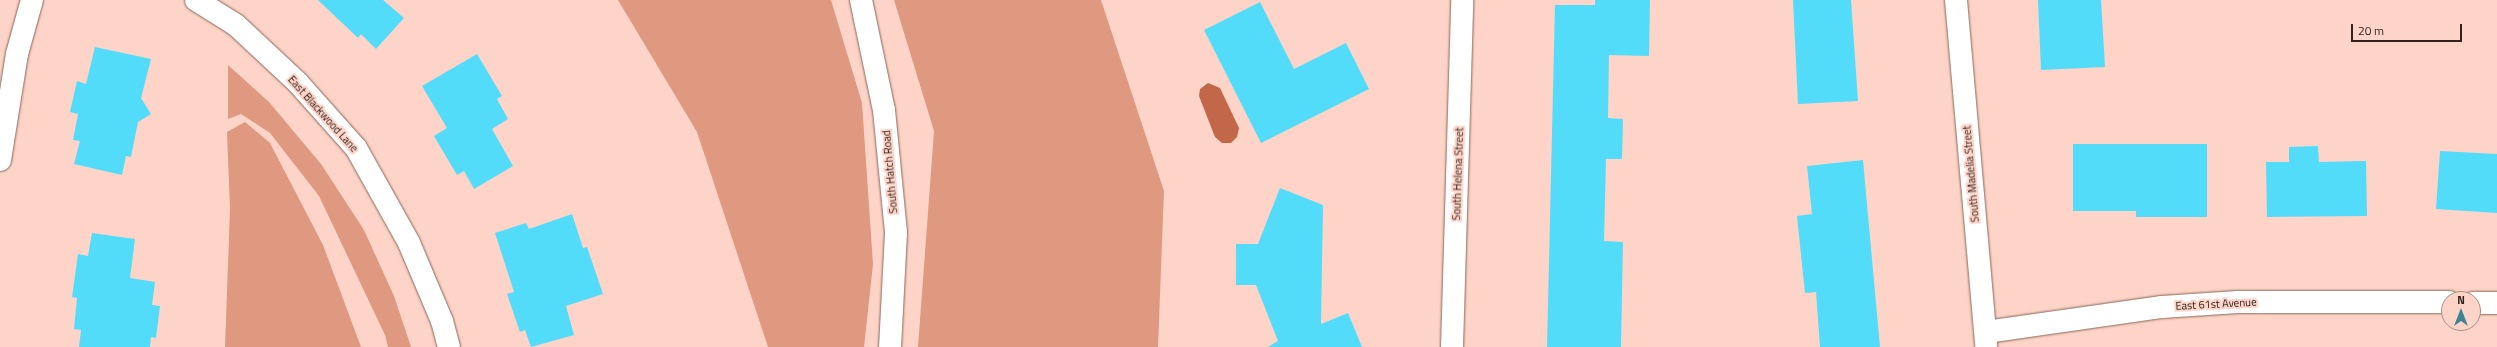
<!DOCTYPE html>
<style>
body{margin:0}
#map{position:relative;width:2497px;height:347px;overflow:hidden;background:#fdd4c7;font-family:"Titillium Web",sans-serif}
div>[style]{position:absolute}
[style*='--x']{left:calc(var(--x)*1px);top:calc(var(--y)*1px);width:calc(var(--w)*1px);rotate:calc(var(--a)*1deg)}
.green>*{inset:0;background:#df9981}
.water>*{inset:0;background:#c26749}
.building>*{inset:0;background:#53dcfa}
.roads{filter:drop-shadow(0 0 1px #8a675b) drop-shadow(0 0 1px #8a675b)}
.minor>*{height:22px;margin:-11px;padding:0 11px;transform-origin:11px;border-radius:11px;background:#fff}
.secondary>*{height:22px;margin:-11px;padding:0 11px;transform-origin:11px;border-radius:11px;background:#fff}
span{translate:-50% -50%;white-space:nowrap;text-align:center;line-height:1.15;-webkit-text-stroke:4px #fdd4c7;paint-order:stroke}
.street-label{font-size:11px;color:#31221d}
.north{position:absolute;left:2441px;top:291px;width:40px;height:40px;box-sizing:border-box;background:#fdd4c7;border:1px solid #ab8d83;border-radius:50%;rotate:0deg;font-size:11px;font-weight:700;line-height:16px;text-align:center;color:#31221d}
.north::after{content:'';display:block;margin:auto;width:14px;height:18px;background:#408393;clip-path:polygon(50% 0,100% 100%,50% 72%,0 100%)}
.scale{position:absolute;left:2351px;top:24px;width:111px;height:18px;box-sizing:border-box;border:2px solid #31221d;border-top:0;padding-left:5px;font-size:12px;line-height:14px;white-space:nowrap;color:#31221d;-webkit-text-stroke:3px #fdd4c7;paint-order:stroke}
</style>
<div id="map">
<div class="green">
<div style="clip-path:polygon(618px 0,831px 0,862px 103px,873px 264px,864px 347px,768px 347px,697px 132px)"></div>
<div style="clip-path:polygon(894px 0,1101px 0,1164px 191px,1158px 347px,918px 347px,934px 131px)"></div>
<div style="clip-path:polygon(228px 65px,269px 102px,321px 164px,364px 230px,394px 296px,411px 347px,388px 347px,385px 335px,319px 196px,270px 133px,241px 114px,228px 119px)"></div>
<div style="clip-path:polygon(245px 122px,270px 143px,323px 245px,361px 347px,225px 347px,230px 209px,227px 132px)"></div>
</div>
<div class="water">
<div style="clip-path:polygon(1208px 83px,1220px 88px,1239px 128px,1237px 137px,1231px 143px,1222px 143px,1215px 137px,1199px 96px,1200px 89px)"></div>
</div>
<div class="building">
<div style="clip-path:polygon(318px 0,383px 0,404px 18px,376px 49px,361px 34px,358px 38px)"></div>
<div style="clip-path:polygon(1595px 0,1650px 0,1649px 56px,1609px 55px,1608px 118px,1623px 119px,1622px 159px,1606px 159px,1604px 241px,1623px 242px,1621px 347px,1547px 347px,1555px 5px,1595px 5px)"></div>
<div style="clip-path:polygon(1793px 0,1851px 0,1858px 101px,1798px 104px)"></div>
<div style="clip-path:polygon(2038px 0,2101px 0,2105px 67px,2041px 70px)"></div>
<div style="clip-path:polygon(1260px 2px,1294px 69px,1346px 43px,1369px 89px,1261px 143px,1204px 30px)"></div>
<div style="clip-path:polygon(95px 47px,151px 59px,141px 98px,151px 114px,138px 122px,131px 157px,126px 156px,122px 175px,74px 164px,80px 141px,73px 140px,78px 114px,70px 112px,77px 81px,86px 84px)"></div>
<div style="clip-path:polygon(477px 54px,502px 96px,497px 99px,508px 119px,492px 129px,513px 166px,474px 189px,464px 171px,457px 175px,434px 136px,447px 128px,422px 86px)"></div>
<div style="clip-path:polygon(2073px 144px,2207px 144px,2207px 217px,2136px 217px,2136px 211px,2073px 211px)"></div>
<div style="clip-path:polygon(2318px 146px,2319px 162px,2366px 161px,2367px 216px,2267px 217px,2266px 162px,2289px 162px,2289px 147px)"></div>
<div style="clip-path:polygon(2440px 151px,2497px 154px,2497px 213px,2436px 209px)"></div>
<div style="clip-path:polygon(1863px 160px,1880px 347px,1820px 347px,1816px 292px,1805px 293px,1797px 216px,1812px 214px,1807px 166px)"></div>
<div style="clip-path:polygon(1280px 188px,1323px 205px,1321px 324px,1348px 313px,1362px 347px,1268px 347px,1278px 341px,1256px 285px,1236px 285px,1236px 244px,1258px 244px)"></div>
<div style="clip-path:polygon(572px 214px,583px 248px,587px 247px,603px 294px,566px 306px,574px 335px,531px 347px,525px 330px,520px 332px,507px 294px,514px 292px,495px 233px,526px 223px,529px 229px)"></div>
<div style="clip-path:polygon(92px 233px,135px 239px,130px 278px,155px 282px,152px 305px,160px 306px,156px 338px,151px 337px,150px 347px,79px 347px,81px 330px,74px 329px,77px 298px,72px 297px,78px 254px,88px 256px)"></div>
</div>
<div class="roads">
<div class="minor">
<div style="--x:196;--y:0;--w:47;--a:32"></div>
<div style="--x:236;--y:25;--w:85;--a:43.1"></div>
<div style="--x:298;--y:83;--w:87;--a:48.3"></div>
<div style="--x:356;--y:148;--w:109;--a:60.8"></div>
<div style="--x:409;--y:243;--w:85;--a:67.1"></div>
<div style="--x:442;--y:321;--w:27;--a:75"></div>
<div style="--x:1956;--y:0;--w:346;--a:85"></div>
<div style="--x:0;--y:160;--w:107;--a:-80.9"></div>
<div style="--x:17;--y:54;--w:56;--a:-74.5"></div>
<div style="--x:2473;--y:303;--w:24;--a:0"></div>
<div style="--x:1986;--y:332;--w:178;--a:-8.1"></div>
<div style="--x:2162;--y:307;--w:76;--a:-3.8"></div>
<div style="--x:2238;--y:302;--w:211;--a:0"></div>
<div style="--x:1452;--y:347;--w:347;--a:-88.3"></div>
</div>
<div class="secondary">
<div style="--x:861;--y:0;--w:112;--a:78.2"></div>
<div style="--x:884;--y:110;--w:124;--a:84.4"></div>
<div style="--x:896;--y:233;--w:114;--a:93"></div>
</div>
</div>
<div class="street-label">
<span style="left:323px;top:114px;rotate:48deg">East Blackwood Lane</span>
<span style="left:890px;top:172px;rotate:-95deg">South Hatch Road</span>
<span style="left:1458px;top:174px;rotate:-88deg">South Helena Street</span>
<span style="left:1971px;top:174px;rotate:-95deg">South Madelia Street</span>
<span style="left:2216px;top:304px;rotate:-3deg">East 61st Avenue</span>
</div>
<div class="north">N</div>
<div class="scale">20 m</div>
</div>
